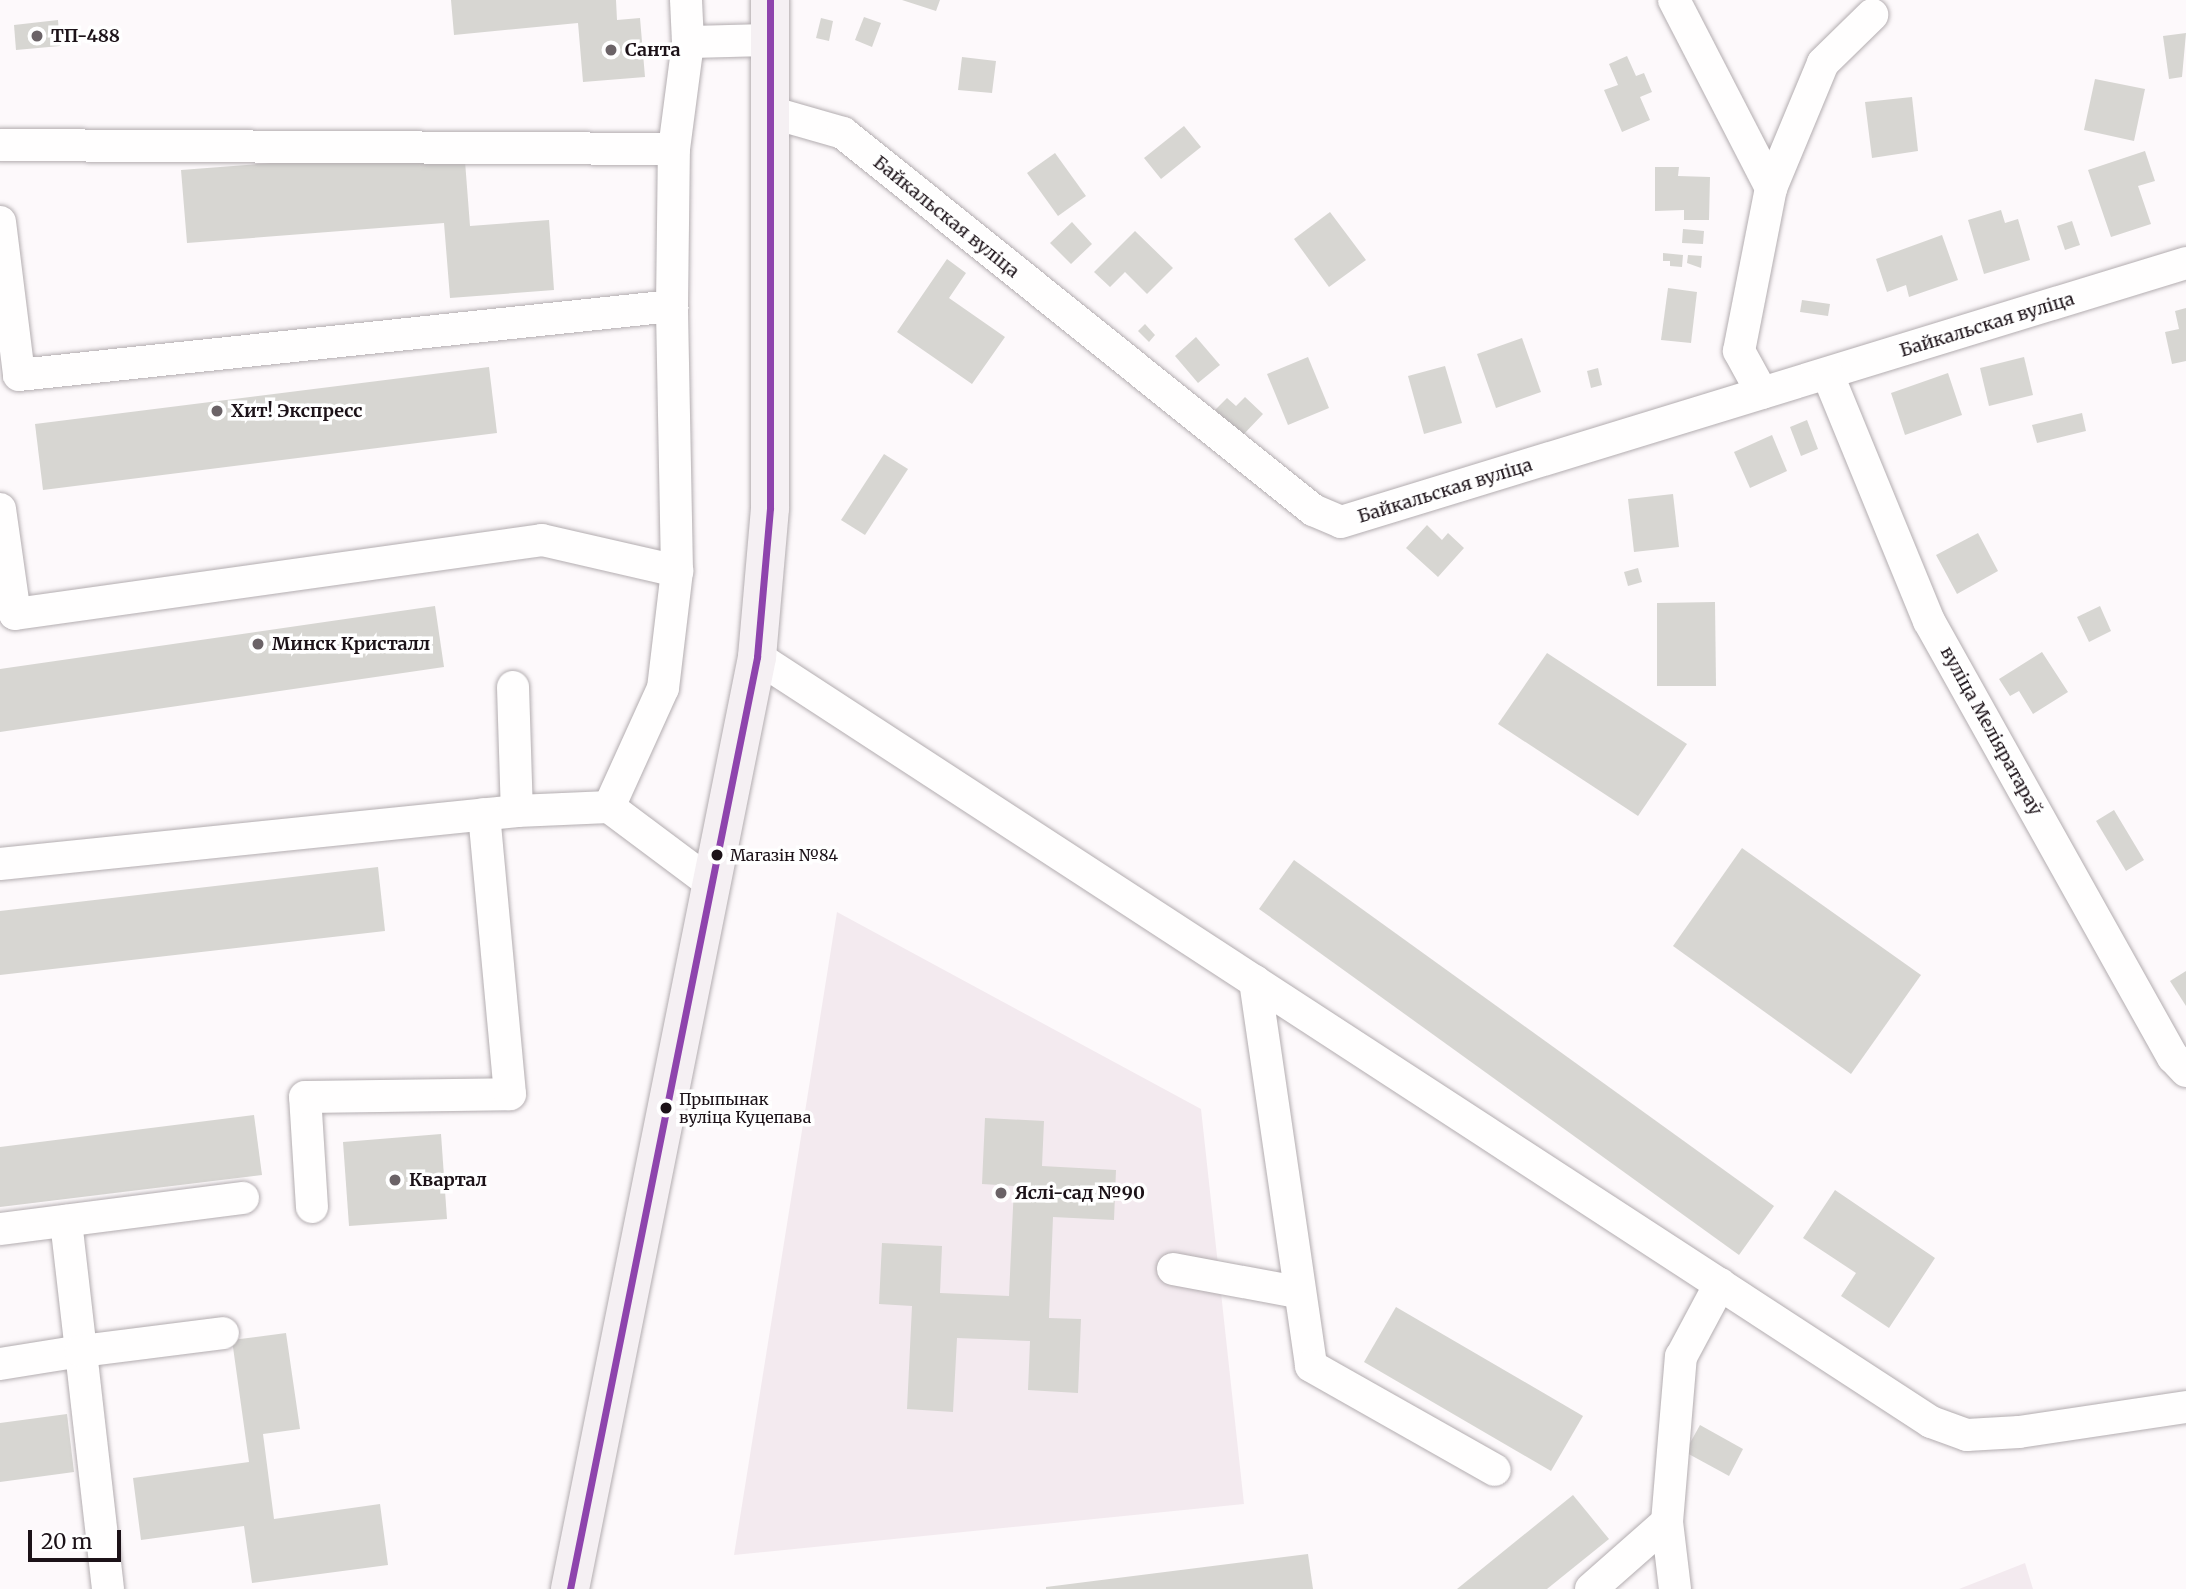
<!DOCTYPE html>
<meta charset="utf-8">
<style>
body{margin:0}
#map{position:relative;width:2186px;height:1589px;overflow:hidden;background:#fdf9fb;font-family:Merriweather,serif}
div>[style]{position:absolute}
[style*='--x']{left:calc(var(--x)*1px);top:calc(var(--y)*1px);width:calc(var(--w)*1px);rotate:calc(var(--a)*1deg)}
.built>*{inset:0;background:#f3eaef}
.building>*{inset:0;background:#d7d6d2}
.roads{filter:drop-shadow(0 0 2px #b3adb0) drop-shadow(0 0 2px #b3adb0)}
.minor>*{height:32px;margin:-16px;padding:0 16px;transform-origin:16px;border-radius:16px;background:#fffefe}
.major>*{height:38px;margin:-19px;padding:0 19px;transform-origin:19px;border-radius:19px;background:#f5f0f3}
.bus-1>*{height:7px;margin:-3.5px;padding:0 3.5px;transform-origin:3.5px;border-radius:3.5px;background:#8e44ad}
.dots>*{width:19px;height:19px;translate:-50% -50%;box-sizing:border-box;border:4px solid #fff;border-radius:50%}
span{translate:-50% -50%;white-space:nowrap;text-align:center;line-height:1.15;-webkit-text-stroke:7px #fff;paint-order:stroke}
.bus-label{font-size:16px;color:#1c1218}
.left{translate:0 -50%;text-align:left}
.poi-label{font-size:18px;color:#1c1218;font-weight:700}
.street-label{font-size:18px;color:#1c1218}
.scale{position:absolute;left:28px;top:1530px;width:93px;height:32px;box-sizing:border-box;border:4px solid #1c1218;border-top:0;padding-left:9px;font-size:21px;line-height:24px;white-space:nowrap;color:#1c1218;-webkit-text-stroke:5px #fff;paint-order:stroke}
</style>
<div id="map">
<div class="built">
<div style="clip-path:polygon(837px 912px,1201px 1109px,1244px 1504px,734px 1555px)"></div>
<div style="clip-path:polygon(2025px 1563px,2033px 1589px,1959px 1589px)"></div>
</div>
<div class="building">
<div style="clip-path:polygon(451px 0,616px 0,617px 20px,640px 18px,645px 77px,583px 82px,578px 23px,454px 35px)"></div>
<div style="clip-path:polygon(902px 0,940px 0,936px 11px)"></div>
<div style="clip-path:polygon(864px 17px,881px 23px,872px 47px,855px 40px)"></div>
<div style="clip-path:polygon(821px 18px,833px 21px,829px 41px,816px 38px)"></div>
<div style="clip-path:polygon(58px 20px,60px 46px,16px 50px,14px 25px)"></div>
<div style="clip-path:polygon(2186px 33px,2182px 77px,2169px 79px,2163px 36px)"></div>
<div style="clip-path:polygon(1627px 56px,1636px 76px,1644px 73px,1652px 92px,1640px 97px,1650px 120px,1622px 132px,1604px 90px,1618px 85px,1609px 64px)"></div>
<div style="clip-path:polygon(962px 57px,996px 61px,992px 93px,958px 90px)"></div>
<div style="clip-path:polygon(2095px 79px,2145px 89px,2134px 141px,2084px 130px)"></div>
<div style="clip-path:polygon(1912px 97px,1918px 151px,1872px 158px,1865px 102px)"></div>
<div style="clip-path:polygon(1184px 126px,1201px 147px,1161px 179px,1144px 158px)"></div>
<div style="clip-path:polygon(464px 148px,470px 226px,549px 220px,554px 290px,450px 298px,444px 223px,187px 243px,181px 170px)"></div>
<div style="clip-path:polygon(2145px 151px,2155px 181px,2138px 186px,2151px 224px,2111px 237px,2088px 170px)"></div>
<div style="clip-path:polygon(1055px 153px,1086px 196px,1058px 216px,1027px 173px)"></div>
<div style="clip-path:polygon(1655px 167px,1679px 167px,1678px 176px,1710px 177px,1709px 220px,1684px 220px,1684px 210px,1655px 211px)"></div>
<div style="clip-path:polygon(2001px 210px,2005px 223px,2018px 219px,2030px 260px,1984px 274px,1968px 220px)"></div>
<div style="clip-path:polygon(1330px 212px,1366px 260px,1329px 287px,1294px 239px)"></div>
<div style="clip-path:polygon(2072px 221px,2080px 245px,2065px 250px,2057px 226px)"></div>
<div style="clip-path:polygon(1072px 222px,1092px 244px,1071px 264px,1050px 243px)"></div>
<div style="clip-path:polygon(1683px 229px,1704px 231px,1703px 244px,1682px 243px)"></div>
<div style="clip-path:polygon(1135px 231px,1173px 268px,1147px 294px,1125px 272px,1110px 287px,1094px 272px)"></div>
<div style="clip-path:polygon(1942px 235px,1958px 280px,1909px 297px,1906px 285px,1887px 292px,1876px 259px)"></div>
<div style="clip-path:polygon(1663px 253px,1683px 255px,1682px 267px,1670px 266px,1670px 261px,1663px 261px)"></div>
<div style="clip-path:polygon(1688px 255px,1702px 256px,1701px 268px,1687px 263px)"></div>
<div style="clip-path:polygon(947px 259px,966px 273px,949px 298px,1005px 337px,972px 384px,897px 332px)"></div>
<div style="clip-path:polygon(1668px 288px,1697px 292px,1691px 343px,1661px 340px)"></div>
<div style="clip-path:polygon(1802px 300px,1830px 304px,1828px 316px,1800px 312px)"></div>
<div style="clip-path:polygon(2186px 308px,2186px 361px,2172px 364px,2165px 332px,2179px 329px,2175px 311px)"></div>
<div style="clip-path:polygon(1145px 324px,1155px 335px,1149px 342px,1138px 331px)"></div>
<div style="clip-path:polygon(1196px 337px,1220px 365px,1198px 383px,1175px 356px)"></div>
<div style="clip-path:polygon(1522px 338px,1541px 392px,1496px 408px,1477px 354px)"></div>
<div style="clip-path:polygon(1308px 357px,1329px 408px,1288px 425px,1267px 374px)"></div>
<div style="clip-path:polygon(2024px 357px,2033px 395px,1989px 406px,1980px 368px)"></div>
<div style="clip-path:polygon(1445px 366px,1462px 423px,1424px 434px,1408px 376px)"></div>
<div style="clip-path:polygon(489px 367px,497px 433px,43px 490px,35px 424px)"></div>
<div style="clip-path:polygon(1598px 368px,1602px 385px,1591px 388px,1587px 371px)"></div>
<div style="clip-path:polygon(1948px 373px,1962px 415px,1905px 435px,1891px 393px)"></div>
<div style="clip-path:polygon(1245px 397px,1263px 414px,1242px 436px,1215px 410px,1227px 398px,1236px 406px)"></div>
<div style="clip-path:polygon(2082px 413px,2086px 431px,2037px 443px,2032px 425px)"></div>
<div style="clip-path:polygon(1807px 420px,1818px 449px,1801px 456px,1790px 427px)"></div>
<div style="clip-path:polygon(1772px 435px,1787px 471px,1750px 488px,1734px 452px)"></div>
<div style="clip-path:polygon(884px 454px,908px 469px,865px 535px,841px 520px)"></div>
<div style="clip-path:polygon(1673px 494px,1679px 547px,1634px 552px,1628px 499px)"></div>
<div style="clip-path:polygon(1427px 525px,1442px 540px,1448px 533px,1464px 548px,1438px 577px,1406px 548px)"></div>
<div style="clip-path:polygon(1978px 533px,1998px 571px,1957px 594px,1936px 555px)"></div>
<div style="clip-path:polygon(1638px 568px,1642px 582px,1628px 586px,1624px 572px)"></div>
<div style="clip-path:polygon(1715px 602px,1716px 686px,1657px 686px,1657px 603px)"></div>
<div style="clip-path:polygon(435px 606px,444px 667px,0 732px,0 669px)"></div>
<div style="clip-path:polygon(2100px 606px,2111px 631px,2089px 642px,2077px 617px)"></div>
<div style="clip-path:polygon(2042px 652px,2068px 692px,2033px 714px,2019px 691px,2010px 696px,1999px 679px)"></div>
<div style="clip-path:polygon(1547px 653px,1687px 744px,1638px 816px,1498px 724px)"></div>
<div style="clip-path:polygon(2114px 810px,2144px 860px,2126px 871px,2096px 821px)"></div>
<div style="clip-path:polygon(1742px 848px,1921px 975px,1851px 1074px,1673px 946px)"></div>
<div style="clip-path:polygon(1294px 860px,1774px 1206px,1739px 1255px,1259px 909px)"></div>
<div style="clip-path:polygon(378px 867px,385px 931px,0 975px,0 911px)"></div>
<div style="clip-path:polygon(2186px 971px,2186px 1006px,2170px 981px)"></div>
<div style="clip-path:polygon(254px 1115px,262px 1175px,0 1207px,0 1147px)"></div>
<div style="clip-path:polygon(985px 1118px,1044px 1121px,1042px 1166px,1116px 1170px,1114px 1220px,1053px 1217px,1049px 1318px,1081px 1319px,1078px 1393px,1028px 1390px,1030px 1341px,957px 1338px,953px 1412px,907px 1409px,912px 1306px,879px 1304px,882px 1243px,942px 1246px,940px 1293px,1009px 1296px,1014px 1186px,982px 1184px)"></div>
<div style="clip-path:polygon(441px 1134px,447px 1219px,349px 1226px,343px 1142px)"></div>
<div style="clip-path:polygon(1835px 1190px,1935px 1258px,1889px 1328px,1841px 1296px,1856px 1273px,1803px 1238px)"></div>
<div style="clip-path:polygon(1396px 1307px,1583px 1416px,1551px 1471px,1364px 1362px)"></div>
<div style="clip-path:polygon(286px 1333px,300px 1429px,263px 1434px,274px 1519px,380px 1504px,388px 1565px,252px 1583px,244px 1526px,141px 1540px,133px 1478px,249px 1462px,232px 1340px)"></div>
<div style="clip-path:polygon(67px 1414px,74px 1472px,0 1482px,0 1423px)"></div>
<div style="clip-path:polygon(1700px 1425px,1743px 1449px,1729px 1476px,1685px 1452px)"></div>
<div style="clip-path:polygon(1573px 1495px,1609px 1539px,1547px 1589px,1457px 1589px)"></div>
<div style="clip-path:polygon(1308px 1554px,1313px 1589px,1046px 1589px,1046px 1587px)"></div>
</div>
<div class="roads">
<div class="minor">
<div style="--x:686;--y:0;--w:42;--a:87.3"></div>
<div style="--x:1674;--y:0;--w:212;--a:62.7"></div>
<div style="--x:770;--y:112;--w:76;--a:16"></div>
<div style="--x:843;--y:133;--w:603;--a:38.73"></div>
<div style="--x:1313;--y:510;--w:30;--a:23"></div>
<div style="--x:1341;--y:522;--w:884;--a:-17.04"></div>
<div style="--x:0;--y:145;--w:674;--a:0.34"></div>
<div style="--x:0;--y:222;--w:154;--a:82.9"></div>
<div style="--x:19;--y:375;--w:657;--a:-6.03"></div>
<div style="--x:1828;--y:375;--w:266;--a:67.7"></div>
<div style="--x:1929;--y:621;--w:500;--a:60.8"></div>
<div style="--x:2173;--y:1057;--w:19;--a:47"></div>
<div style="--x:1762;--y:393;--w:48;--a:-118.7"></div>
<div style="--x:1739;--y:351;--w:166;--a:-78.9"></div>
<div style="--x:1771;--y:188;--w:135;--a:-67.4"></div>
<div style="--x:1823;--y:63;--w:69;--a:-44.4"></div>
<div style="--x:0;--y:509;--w:106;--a:81.9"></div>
<div style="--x:15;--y:614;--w:532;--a:-7.99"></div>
<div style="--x:542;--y:540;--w:139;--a:12.9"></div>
<div style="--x:677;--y:571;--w:118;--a:96.8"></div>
<div style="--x:663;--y:688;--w:131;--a:114.4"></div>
<div style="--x:677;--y:571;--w:265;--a:-91.1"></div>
<div style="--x:672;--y:306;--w:157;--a:-89.3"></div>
<div style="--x:674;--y:149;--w:108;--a:-82.5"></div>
<div style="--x:688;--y:42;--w:82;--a:-1.4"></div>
<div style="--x:757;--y:657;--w:1401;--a:33.09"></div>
<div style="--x:1931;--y:1422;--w:38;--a:20"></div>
<div style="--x:1967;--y:1435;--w:52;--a:-3.3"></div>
<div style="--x:2019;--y:1432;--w:169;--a:-8.5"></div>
<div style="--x:513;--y:687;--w:124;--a:88.2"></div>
<div style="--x:0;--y:864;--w:520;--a:-5.85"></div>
<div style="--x:517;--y:811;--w:92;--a:-2.5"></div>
<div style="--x:609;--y:807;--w:129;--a:36.8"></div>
<div style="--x:1255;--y:981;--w:389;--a:81.7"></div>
<div style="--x:1311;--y:1366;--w:211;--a:29.5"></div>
<div style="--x:312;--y:1207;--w:110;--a:-93.6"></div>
<div style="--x:305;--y:1097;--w:205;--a:-0.8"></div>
<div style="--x:510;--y:1094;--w:281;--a:-95.3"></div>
<div style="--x:0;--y:1229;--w:245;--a:-7.3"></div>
<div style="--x:1173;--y:1269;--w:126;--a:10.5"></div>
<div style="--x:0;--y:1364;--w:82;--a:-9.1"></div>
<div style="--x:81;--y:1351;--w:131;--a:-96.6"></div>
<div style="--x:108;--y:1589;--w:240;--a:-96.5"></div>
<div style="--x:81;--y:1351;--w:143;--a:-7.2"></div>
<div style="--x:1591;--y:1589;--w:101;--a:-41.4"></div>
<div style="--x:1675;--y:1589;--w:67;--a:-96.8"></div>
<div style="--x:1667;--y:1522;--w:166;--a:-85.2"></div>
<div style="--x:1681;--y:1357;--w:83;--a:-61.9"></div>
</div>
<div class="major">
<div style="--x:570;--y:1589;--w:951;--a:-78.65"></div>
<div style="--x:757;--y:657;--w:150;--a:-85"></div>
<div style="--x:770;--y:508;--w:508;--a:-90"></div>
</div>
</div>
<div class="bus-1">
<div style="--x:570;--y:1589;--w:951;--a:-78.65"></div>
<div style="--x:757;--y:657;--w:150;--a:-85"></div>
<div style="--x:770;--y:508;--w:508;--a:-90"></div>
</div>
<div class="dots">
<div style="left:37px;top:36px;background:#6b6367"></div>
<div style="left:611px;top:50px;background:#6b6367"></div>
<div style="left:217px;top:411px;background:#6b6367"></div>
<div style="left:258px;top:644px;background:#6b6367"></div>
<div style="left:717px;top:855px;background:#1c1218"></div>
<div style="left:666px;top:1108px;background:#1c1218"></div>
<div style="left:395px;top:1180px;background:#6b6367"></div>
<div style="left:1001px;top:1193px;background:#6b6367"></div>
</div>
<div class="bus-label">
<span class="left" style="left:730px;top:855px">Магазін №84</span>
<span class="left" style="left:679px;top:1108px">Прыпынак<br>вуліца Куцепава</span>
</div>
<div class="poi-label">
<span class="left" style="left:51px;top:36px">ТП-488</span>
<span class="left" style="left:625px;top:50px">Санта</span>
<span class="left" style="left:231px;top:411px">Хит! Экспресс</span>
<span class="left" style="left:272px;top:644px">Минск Кристалл</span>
<span class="left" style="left:409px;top:1180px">Квартал</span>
<span class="left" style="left:1015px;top:1193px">Яслі-сад №90</span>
</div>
<div class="street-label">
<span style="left:946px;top:217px;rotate:39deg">Байкальская вуліца</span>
<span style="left:1987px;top:325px;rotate:-17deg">Байкальская вуліца</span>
<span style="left:1445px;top:491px;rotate:-17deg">Байкальская вуліца</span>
<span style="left:1991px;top:731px;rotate:61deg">вуліца Меліяратараў</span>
</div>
<div class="scale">20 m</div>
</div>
